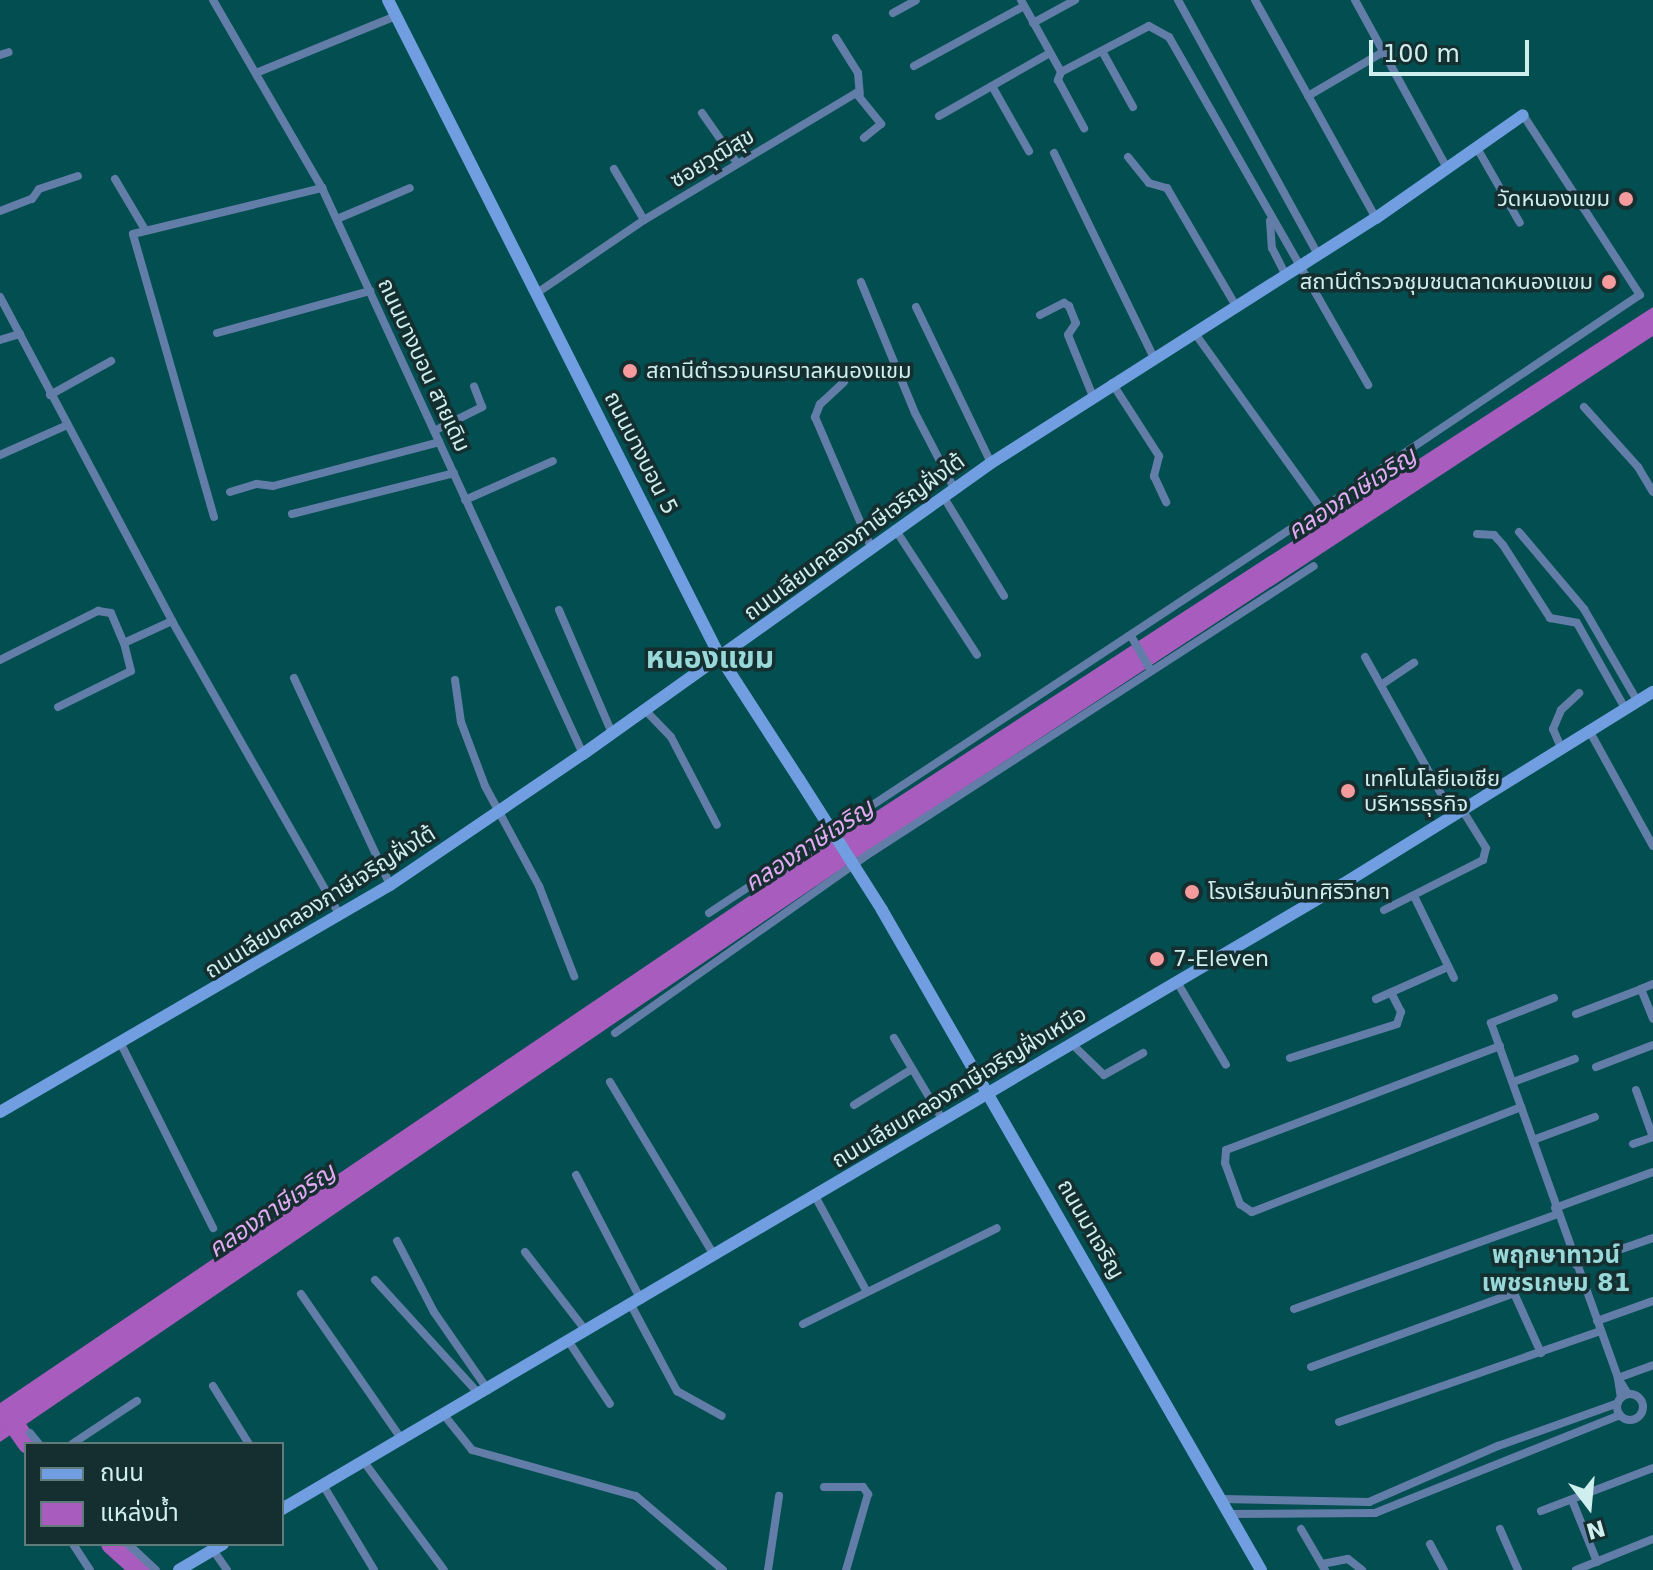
<!DOCTYPE html>
<meta charset="utf-8">
<style>
body{margin:0}
#map{position:relative;width:1653px;height:1570px;overflow:hidden;background:#034e50;font-family:"DejaVu Sans","Noto Sans Thai",sans-serif}
div>[style]{position:absolute}
[style*='--x']{left:calc(var(--x)*1px);top:calc(var(--y)*1px);width:calc(var(--w)*1px);rotate:calc(var(--a)*1deg)}
.water>*{inset:0;background:#a75cbe}
.river>*{height:20px;margin:-10px;padding:0 10px;transform-origin:10px;border-radius:10px;background:#a75cbe}
.street>*{height:8px;margin:-4px;padding:0 4px;transform-origin:4px;border-radius:4px;background:#627ea8}
.street>.ring{margin:-4px;padding:0;box-sizing:content-box;background:none;border:8px solid #627ea8;border-radius:50%}
.secondary>*{height:12px;margin:-6px;padding:0 6px;transform-origin:6px;border-radius:6px;background:#709ee0}
.secondary-bridge>*{height:12px;margin:-6px;padding:0 6px;transform-origin:6px;border-radius:6px;background:#709ee0}
.dots>*{width:22px;height:22px;translate:-50% -50%;box-sizing:border-box;border:4px solid #152f30;border-radius:50%}
span{translate:-50% -50%;white-space:nowrap;text-align:center;line-height:1.15;-webkit-text-stroke:7px #152f30;paint-order:stroke}
.street-label{font-size:22px;color:#cfeeee}
.poi-label{font-size:22px;color:#cfeeee}
.right{translate:-100% -50%;text-align:right}
.left{translate:0 -50%;text-align:left}
.water-label{font-size:24px;color:#e1aaf2;font-style:italic}
.neighbourhood-label{font-size:24px;color:#98d8d9;font-weight:700}
.district-label{font-size:30px;color:#98d8d9;font-weight:700}
.legend{position:absolute;left:24px;top:1442px;width:260px;height:104px;box-sizing:border-box;background:#152f30;border:2px solid #5f7b7c;margin:0;padding:10px 14px;list-style:none;font-size:24px;color:#cfeeee}
.legend li{display:flex;align-items:center;gap:16px;height:40px}
.legend b{width:40px;border:2px solid #5f7b7c}
.north{position:absolute;left:1549px;top:1466px;width:80px;height:80px;-webkit-text-stroke:6px #152f30;paint-order:stroke;rotate:164deg;font-size:22px;font-weight:700;line-height:32px;text-align:center;color:#cfeeee}
.north::after{content:'';display:block;margin:auto;width:28px;height:36px;background:#cfeeee;clip-path:polygon(50% 0,100% 100%,50% 72%,0 100%)}
.scale{position:absolute;left:1369px;top:40px;width:160px;height:36px;box-sizing:border-box;border:4px solid #cfeeee;border-top:0;padding-left:10px;font-size:24px;line-height:28px;white-space:nowrap;color:#cfeeee;-webkit-text-stroke:6px #152f30;paint-order:stroke}
</style>
<div id="map">
<div class="water">
<div style="clip-path:polygon(1653px 307px,1653px 336px,844px 867px,0 1442px,0 1403px,829px 842px)"></div>
</div>
<div class="river">
<div style="--x:9;--y:1417;--w:33;--a:55"></div>
<div style="--x:111;--y:1544;--w:39;--a:42"></div>
</div>
<div class="street">
<div style="--x:213;--y:0;--w:217;--a:59.9"></div>
<div style="--x:322;--y:188;--w:623;--a:65.24"></div>
<div style="--x:1021;--y:0;--w:82;--a:60.9"></div>
<div style="--x:1061;--y:72;--w:99;--a:-27.6"></div>
<div style="--x:1149;--y:26;--w:23;--a:29"></div>
<div style="--x:1169;--y:37;--w:401;--a:60.2"></div>
<div style="--x:1178;--y:0;--w:291;--a:61.2"></div>
<div style="--x:1255;--y:0;--w:249;--a:61"></div>
<div style="--x:1355;--y:0;--w:192;--a:61.3"></div>
<div style="--x:893;--y:13;--w:26;--a:-29"></div>
<div style="--x:1033;--y:23;--w:48;--a:-28.7"></div>
<div style="--x:836;--y:38;--w:41;--a:57.8"></div>
<div style="--x:858;--y:73;--w:21;--a:85"></div>
<div style="--x:1102;--y:51;--w:64;--a:61"></div>
<div style="--x:0;--y:55;--w:9;--a:-18"></div>
<div style="--x:914;--y:66;--w:125;--a:-28.6"></div>
<div style="--x:1061;--y:72;--w:9;--a:111"></div>
<div style="--x:1058;--y:80;--w:55;--a:61.6"></div>
<div style="--x:256;--y:73;--w:151;--a:-22.2"></div>
<div style="--x:992;--y:86;--w:75;--a:60.4"></div>
<div style="--x:1308;--y:96;--w:87;--a:-30.4"></div>
<div style="--x:702;--y:113;--w:61;--a:55"></div>
<div style="--x:939;--y:116;--w:125;--a:-29.6"></div>
<div style="--x:1477;--y:148;--w:86;--a:60.2"></div>
<div style="--x:1054;--y:153;--w:226;--a:64"></div>
<div style="--x:1128;--y:157;--w:33;--a:51"></div>
<div style="--x:1149;--y:183;--w:19;--a:16"></div>
<div style="--x:1167;--y:188;--w:137;--a:59.7"></div>
<div style="--x:614;--y:169;--w:59;--a:59.5"></div>
<div style="--x:115;--y:179;--w:57;--a:59.4"></div>
<div style="--x:0;--y:211;--w:34;--a:-21"></div>
<div style="--x:32;--y:199;--w:12;--a:-55"></div>
<div style="--x:39;--y:189;--w:41;--a:-18.4"></div>
<div style="--x:337;--y:219;--w:79;--a:-23"></div>
<div style="--x:1270;--y:221;--w:27;--a:86"></div>
<div style="--x:1272;--y:248;--w:31;--a:63"></div>
<div style="--x:861;--y:282;--w:142;--a:67.6"></div>
<div style="--x:915;--y:413;--w:85;--a:62.5"></div>
<div style="--x:537;--y:293;--w:130;--a:-34.3"></div>
<div style="--x:644;--y:220;--w:247;--a:-30.9"></div>
<div style="--x:856;--y:93;--w:40;--a:51"></div>
<div style="--x:881;--y:124;--w:22;--a:141"></div>
<div style="--x:0;--y:297;--w:367;--a:62"></div>
<div style="--x:172;--y:621;--w:339;--a:60.3"></div>
<div style="--x:916;--y:307;--w:173;--a:64.3"></div>
<div style="--x:1040;--y:315;--w:27;--a:-27"></div>
<div style="--x:1064;--y:303;--w:6;--a:31"></div>
<div style="--x:1069;--y:306;--w:18;--a:68"></div>
<div style="--x:1076;--y:323;--w:14;--a:124"></div>
<div style="--x:1068;--y:335;--w:64;--a:67.9"></div>
<div style="--x:1194;--y:332;--w:218;--a:54.3"></div>
<div style="--x:1321;--y:509;--w:384;--a:-33.9"></div>
<div style="--x:1640;--y:295;--w:215;--a:-123"></div>
<div style="--x:217;--y:333;--w:159;--a:-15.4"></div>
<div style="--x:0;--y:340;--w:21;--a:-17"></div>
<div style="--x:844;--y:382;--w:33;--a:137"></div>
<div style="--x:820;--y:404;--w:14;--a:111"></div>
<div style="--x:815;--y:417;--w:142;--a:66.7"></div>
<div style="--x:1112;--y:383;--w:87;--a:57.2"></div>
<div style="--x:1159;--y:456;--w:21;--a:104"></div>
<div style="--x:1154;--y:476;--w:29;--a:65"></div>
<div style="--x:50;--y:395;--w:70;--a:-29.1"></div>
<div style="--x:1584;--y:407;--w:81;--a:48"></div>
<div style="--x:1638;--y:467;--w:29;--a:59"></div>
<div style="--x:434;--y:431;--w:54;--a:-26.6"></div>
<div style="--x:482;--y:407;--w:22;--a:-111"></div>
<div style="--x:0;--y:455;--w:71;--a:-24"></div>
<div style="--x:230;--y:492;--w:28;--a:-17"></div>
<div style="--x:257;--y:484;--w:16;--a:7"></div>
<div style="--x:273;--y:486;--w:172;--a:-14.8"></div>
<div style="--x:943;--y:496;--w:117;--a:58.6"></div>
<div style="--x:465;--y:500;--w:96;--a:-23.9"></div>
<div style="--x:292;--y:514;--w:167;--a:-14.2"></div>
<div style="--x:214;--y:517;--w:294;--a:-106"></div>
<div style="--x:133;--y:234;--w:195;--a:-13.7"></div>
<div style="--x:895;--y:529;--w:150;--a:56.9"></div>
<div style="--x:1519;--y:532;--w:101;--a:49.8"></div>
<div style="--x:1584;--y:609;--w:108;--a:59.9"></div>
<div style="--x:1477;--y:534;--w:17;--a:3"></div>
<div style="--x:1494;--y:535;--w:13;--a:48"></div>
<div style="--x:1503;--y:545;--w:87;--a:57.2"></div>
<div style="--x:1550;--y:618;--w:27;--a:10"></div>
<div style="--x:1577;--y:623;--w:100;--a:60.6"></div>
<div style="--x:559;--y:610;--w:134;--a:66.7"></div>
<div style="--x:1131;--y:636;--w:39;--a:60"></div>
<div style="--x:1365;--y:657;--w:183;--a:60.9"></div>
<div style="--x:0;--y:660;--w:110;--a:-26.6"></div>
<div style="--x:98;--y:611;--w:13;--a:9"></div>
<div style="--x:111;--y:613;--w:33;--a:67"></div>
<div style="--x:124;--y:643;--w:53;--a:-24.6"></div>
<div style="--x:294;--y:678;--w:228;--a:65.1"></div>
<div style="--x:455;--y:680;--w:42;--a:81.9"></div>
<div style="--x:461;--y:722;--w:68;--a:69.4"></div>
<div style="--x:485;--y:786;--w:114;--a:61.6"></div>
<div style="--x:539;--y:886;--w:97;--a:68.7"></div>
<div style="--x:1381;--y:685;--w:40;--a:-34"></div>
<div style="--x:58;--y:707;--w:81;--a:-26.3"></div>
<div style="--x:131;--y:671;--w:29;--a:-104"></div>
<div style="--x:645;--y:710;--w:37;--a:46"></div>
<div style="--x:671;--y:737;--w:99;--a:62.4"></div>
<div style="--x:1590;--y:732;--w:130;--a:61.1"></div>
<div style="--x:1562;--y:750;--w:23;--a:-113"></div>
<div style="--x:1553;--y:729;--w:21;--a:-67"></div>
<div style="--x:1561;--y:710;--w:25;--a:-43"></div>
<div style="--x:1414;--y:896;--w:91;--a:64"></div>
<div style="--x:1384;--y:910;--w:111;--a:-26.8"></div>
<div style="--x:1483;--y:860;--w:12;--a:-76"></div>
<div style="--x:1486;--y:848;--w:44;--a:-121.9"></div>
<div style="--x:709;--y:913;--w:733;--a:-33.43"></div>
<div style="--x:1177;--y:982;--w:96;--a:59.4"></div>
<div style="--x:1641;--y:989;--w:13;--a:-23"></div>
<div style="--x:1554;--y:998;--w:68;--a:158.4"></div>
<div style="--x:1491;--y:1023;--w:377;--a:70.3"></div>
<div style="--x:1618;--y:1378;--w:37;--a:-20"></div>
<div style="--x:1376;--y:999;--w:79;--a:-24"></div>
<div style="--x:1576;--y:1014;--w:70;--a:-21"></div>
<div style="--x:1641;--y:989;--w:32;--a:68"></div>
<div style="--x:615;--y:1033;--w:314;--a:-35.2"></div>
<div style="--x:872;--y:852;--w:526;--a:-32.91"></div>
<div style="--x:894;--y:1038;--w:94;--a:59.3"></div>
<div style="--x:1071;--y:1043;--w:46;--a:44.1"></div>
<div style="--x:1104;--y:1075;--w:45;--a:-29.4"></div>
<div style="--x:121;--y:1044;--w:206;--a:63.4"></div>
<div style="--x:1500;--y:1046;--w:293;--a:159.2"></div>
<div style="--x:1226;--y:1150;--w:13;--a:94"></div>
<div style="--x:1225;--y:1163;--w:44;--a:69.9"></div>
<div style="--x:1240;--y:1204;--w:14;--a:34"></div>
<div style="--x:1252;--y:1212;--w:289;--a:-21.3"></div>
<div style="--x:1290;--y:1058;--w:112;--a:-17.6"></div>
<div style="--x:1397;--y:1024;--w:13;--a:-72"></div>
<div style="--x:1401;--y:1012;--w:22;--a:-117"></div>
<div style="--x:1596;--y:1067;--w:61;--a:-21.1"></div>
<div style="--x:610;--y:1082;--w:202;--a:59"></div>
<div style="--x:1513;--y:1082;--w:66;--a:-20.4"></div>
<div style="--x:1636;--y:1090;--w:50;--a:70.1"></div>
<div style="--x:854;--y:1105;--w:68;--a:-31.8"></div>
<div style="--x:1533;--y:1140;--w:66;--a:-20.4"></div>
<div style="--x:1633;--y:1144;--w:21;--a:-19"></div>
<div style="--x:576;--y:1175;--w:141;--a:62.5"></div>
<div style="--x:815;--y:1196;--w:109;--a:61.6"></div>
<div style="--x:1555;--y:1208;--w:104;--a:-20.2"></div>
<div style="--x:397;--y:1241;--w:80;--a:62.5"></div>
<div style="--x:434;--y:1312;--w:95;--a:55.3"></div>
<div style="--x:525;--y:1252;--w:100;--a:52.3"></div>
<div style="--x:1576;--y:1265;--w:82;--a:-19.3"></div>
<div style="--x:375;--y:1280;--w:154;--a:47.6"></div>
<div style="--x:301;--y:1294;--w:178;--a:55.3"></div>
<div style="--x:631;--y:1305;--w:98;--a:61.9"></div>
<div style="--x:677;--y:1391;--w:51;--a:29.1"></div>
<div style="--x:1294;--y:1309;--w:281;--a:-19.8"></div>
<div style="--x:1597;--y:1321;--w:59;--a:-19.7"></div>
<div style="--x:803;--y:1324;--w:216;--a:-26.3"></div>
<div style="--x:569;--y:1342;--w:74;--a:56.5"></div>
<div style="--x:1311;--y:1367;--w:216;--a:-20"></div>
<div style="--x:1514;--y:1293;--w:66;--a:65.8"></div>
<div style="--x:213;--y:1386;--w:68;--a:58.2"></div>
<div class="ring" style="left:1617px;top:1394px;width:18px;height:18px"></div>
<div style="--x:1621;--y:1398;--w:20;--a:-99"></div>
<div style="--x:1618;--y:1378;--w:19;--a:58"></div>
<div style="--x:444;--y:1415;--w:45;--a:51.3"></div>
<div style="--x:472;--y:1450;--w:170;--a:15.7"></div>
<div style="--x:636;--y:1496;--w:114;--a:40.4"></div>
<div style="--x:1339;--y:1422;--w:277;--a:-19.2"></div>
<div style="--x:30;--y:1433;--w:14;--a:51"></div>
<div style="--x:72;--y:1444;--w:78;--a:-33.5"></div>
<div style="--x:364;--y:1462;--w:134;--a:53.5"></div>
<div style="--x:323;--y:1485;--w:99;--a:59"></div>
<div style="--x:824;--y:1487;--w:39;--a:0"></div>
<div style="--x:863;--y:1487;--w:9;--a:54"></div>
<div style="--x:868;--y:1494;--w:79;--a:106.1"></div>
<div style="--x:1222;--y:1499;--w:147;--a:1.2"></div>
<div style="--x:1369;--y:1502;--w:141;--a:-23.5"></div>
<div style="--x:1498;--y:1446;--w:127;--a:-19.7"></div>
<div style="--x:1572;--y:1500;--w:67;--a:68"></div>
<div style="--x:1541;--y:1511;--w:120;--a:-21"></div>
<div style="--x:1230;--y:1514;--w:145;--a:-0.4"></div>
<div style="--x:1375;--y:1513;--w:264;--a:-21.8"></div>
<div style="--x:1301;--y:1529;--w:48;--a:59.7"></div>
<div style="--x:1500;--y:1529;--w:45;--a:66.3"></div>
<div style="--x:73;--y:1544;--w:31;--a:57"></div>
<div style="--x:128;--y:1544;--w:38;--a:43"></div>
<div style="--x:1430;--y:1544;--w:30;--a:62"></div>
<div style="--x:213;--y:1550;--w:24;--a:55"></div>
<div style="--x:1322;--y:1564;--w:26;--a:-11"></div>
<div style="--x:1348;--y:1559;--w:18;--a:38"></div>
<div style="--x:768;--y:1570;--w:75;--a:-81.5"></div>
<div style="--x:1576;--y:1570;--w:83;--a:-21.9"></div>
</div>
<div class="secondary">
<div style="--x:388;--y:0;--w:736;--a:63.19"></div>
<div style="--x:720;--y:657;--w:145;--a:57.1"></div>
<div style="--x:882;--y:910;--w:761;--a:60.13"></div>
<div style="--x:0;--y:1112;--w:451;--a:-30.2"></div>
<div style="--x:390;--y:885;--w:233;--a:-34.2"></div>
<div style="--x:583;--y:754;--w:501;--a:-35.5"></div>
<div style="--x:991;--y:463;--w:456;--a:-32.5"></div>
<div style="--x:1376;--y:218;--w:179;--a:-35"></div>
<div style="--x:282;--y:1509;--w:1231;--a:-30.5"></div>
<div style="--x:1343;--y:884;--w:365;--a:-31.8"></div>
<div style="--x:179;--y:1570;--w:51;--a:-30.6"></div>
</div>
<div class="secondary-bridge">
<div style="--x:799;--y:779;--w:155;--a:57.6"></div>
</div>
<div class="dots">
<div style="left:1626px;top:199px;background:#f59b9e"></div>
<div style="left:1609px;top:282px;background:#f59b9e"></div>
<div style="left:630px;top:371px;background:#f59b9e"></div>
<div style="left:1348px;top:791px;background:#f59b9e"></div>
<div style="left:1192px;top:892px;background:#f59b9e"></div>
<div style="left:1157px;top:959px;background:#f59b9e"></div>
</div>
<div class="street-label">
<span style="left:712px;top:158px;rotate:-31deg">ซอยวุฒิสุข</span>
<span style="left:424px;top:365px;rotate:65deg">ถนนบางบอน สายเดิม</span>
<span style="left:641px;top:453px;rotate:63deg">ถนนบางบอน 5</span>
<span style="left:854px;top:537px;rotate:-36deg">ถนนเลียบคลองภาษีเจริญฝั่งใต้</span>
<span style="left:320px;top:902px;rotate:-32deg">ถนนเลียบคลองภาษีเจริญฝั่งใต้</span>
<span style="left:959px;top:1087px;rotate:-31deg">ถนนเลียบคลองภาษีเจริญฝั่งเหนือ</span>
<span style="left:1091px;top:1229px;rotate:60deg">ถนนมาเจริญ</span>
</div>
<div class="poi-label">
<span class="right" style="left:1610px;top:199px">วัดหนองแขม</span>
<span class="right" style="left:1593px;top:282px">สถานีตำรวจชุมชนตลาดหนองแขม</span>
<span class="left" style="left:646px;top:371px">สถานีตำรวจนครบาลหนองแขม</span>
<span class="left" style="left:1364px;top:791px">เทคโนโลยีเอเชีย<br>บริหารธุรกิจ</span>
<span class="left" style="left:1208px;top:892px">โรงเรียนจันทศิริวิทยา</span>
<span class="left" style="left:1173px;top:959px">7-Eleven</span>
</div>
<div class="water-label">
<span style="left:1352px;top:494px;rotate:-33deg">คลองภาษีเจริญ</span>
<span style="left:809px;top:846px;rotate:-33deg">คลองภาษีเจริญ</span>
<span style="left:272px;top:1211px;rotate:-34deg">คลองภาษีเจริญ</span>
</div>
<div class="neighbourhood-label">
<span style="left:1556px;top:1270px">พฤกษาทาวน์<br>เพชรเกษม 81</span>
</div>
<div class="district-label">
<span style="left:710px;top:658px">หนองแขม</span>
</div>
<ul class="legend">
<li><b style="height:10px;background:#709ee0"></b>ถนน</li>
<li><b style="height:22px;background:#a75cbe"></b>แหล่งน้ำ</li>
</ul>
<div class="north">N</div>
<div class="scale">100 m</div>
</div>
